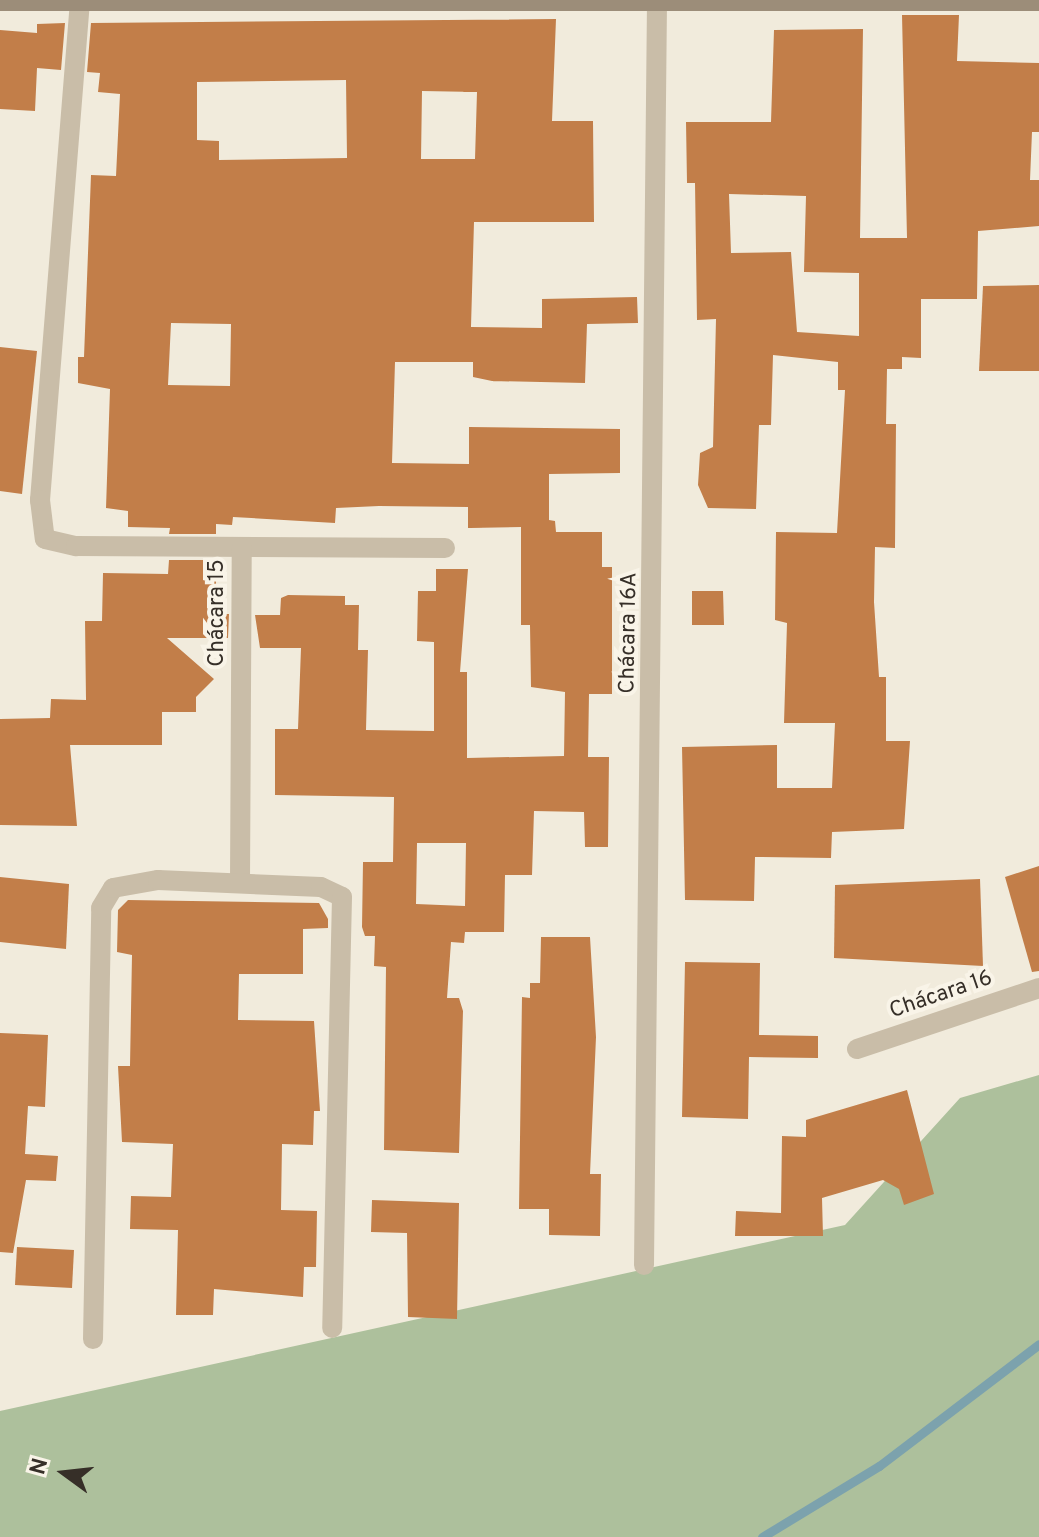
<!DOCTYPE html>
<meta charset="utf-8">
<style>
body{margin:0}
#map{position:relative;width:1039px;height:1537px;overflow:hidden;background:#f1ebdc;font-family:Overpass,sans-serif}
div>[style]{position:absolute}
[style*='--x']{left:calc(var(--x)*1px);top:calc(var(--y)*1px);width:calc(var(--w)*1px);rotate:calc(var(--a)*1deg)}
.green>*{inset:0;background:#adc09c}
.stream>*{height:9px;margin:-4.5px;padding:0 4.5px;transform-origin:4.5px;border-radius:4.5px;background:#7ca2ad}
.building>*{inset:0;background:#c27e49}
.street>*{height:20px;margin:-10px;padding:0 10px;transform-origin:10px;border-radius:10px;background:#c9bda8}
.secondary>*{height:20px;margin:-10px;padding:0 10px;transform-origin:10px;border-radius:10px;background:#9c8d79}
span{translate:-50% -50%;white-space:nowrap;text-align:center;line-height:1.15;-webkit-text-stroke:8px #f9f4e8;paint-order:stroke}
.street-label{font-size:22px;color:#362f28}
.north{position:absolute;left:24px;top:1433px;width:80px;height:80px;-webkit-text-stroke:6px #f9f4e8;paint-order:stroke;rotate:285deg;font-size:22px;font-weight:700;line-height:32px;text-align:center;color:#362f28}
.north::after{content:'';display:block;margin:auto;width:28px;height:36px;background:#362f28;clip-path:polygon(50% 0,100% 100%,50% 72%,0 100%)}
</style>
<div id="map">
<div class="green">
<div style="clip-path:polygon(1039px 1075px,1039px 1537px,0 1537px,0 1411px,845px 1225px,960px 1098px)"></div>
</div>
<div class="stream">
<div style="--x:762;--y:1537;--w:137;--a:-31.3"></div>
<div style="--x:879;--y:1466;--w:201;--a:-37.3"></div>
</div>
<div class="building">
<div style="clip-path:polygon(evenodd,902px 15px,959px 15px,957px 61px,1039px 63px,1039px 132px,1032px 132px,1030px 180px,1039px 180px,1039px 226px,978px 231px,977px 299px,921px 299px,921px 358px,902px 357px,902px 369px,887px 369px,886px 424px,896px 424px,895px 548px,875px 547px,874px 602px,879px 677px,886px 677px,886px 741px,910px 741px,904px 829px,832px 832px,831px 858px,755px 857px,754px 901px,685px 900px,682px 747px,777px 745px,777px 788px,832px 788px,835px 723px,784px 723px,787px 623px,775px 620px,776px 532px,837px 533px,845px 390px,838px 390px,838px 362px,773px 355px,771px 425px,759px 425px,756px 509px,708px 508px,698px 485px,700px 453px,713px 447px,716px 319px,697px 320px,695px 183px,687px 183px,686px 122px,771px 122px,774px 30px,863px 29px,860px 238px,907px 238px,902px 15px,729px 194px,806px 196px,804px 272px,859px 273px,859px 336px,797px 332px,791px 252px,731px 253px,729px 194px)"></div>
<div style="clip-path:polygon(evenodd,556px 19px,552px 121px,593px 121px,594px 222px,474px 222px,471px 327px,542px 328px,542px 299px,637px 297px,638px 323px,587px 324px,585px 383px,492px 381px,473px 377px,473px 362px,395px 362px,392px 463px,469px 464px,469px 427px,620px 429px,620px 473px,549px 474px,549px 520px,555px 521px,556px 532px,602px 532px,602px 567px,612px 567px,612px 694px,589px 694px,588px 757px,609px 757px,608px 847px,585px 847px,584px 812px,534px 811px,532px 875px,505px 875px,504px 932px,465px 932px,464px 943px,451px 942px,447px 998px,459px 998px,463px 1011px,459px 1153px,384px 1150px,386px 967px,374px 966px,375px 936px,365px 936px,362px 927px,363px 862px,393px 862px,394px 797px,275px 795px,275px 729px,298px 729px,301px 648px,260px 648px,255px 615px,280px 615px,281px 598px,288px 595px,345px 596px,345px 605px,359px 605px,358px 650px,368px 650px,366px 730px,434px 731px,434px 642px,417px 641px,418px 591px,436px 591px,436px 569px,468px 569px,460px 672px,467px 672px,467px 758px,564px 756px,565px 692px,531px 687px,530px 625px,521px 625px,521px 527px,468px 528px,468px 507px,379px 506px,336px 508px,335px 523px,233px 517px,232px 525px,216px 524px,216px 534px,169px 534px,170px 528px,128px 527px,128px 511px,106px 508px,110px 389px,78px 383px,78px 357px,84px 357px,91px 175px,116px 176px,120px 94px,98px 92px,100px 73px,87px 72px,91px 23px,556px 19px,346px 80px,347px 158px,219px 160px,219px 141px,197px 140px,197px 82px,346px 80px,556px 19px,422px 91px,477px 92px,475px 159px,421px 159px,422px 91px,556px 19px,171px 323px,231px 324px,230px 386px,168px 385px,171px 323px,556px 19px,417px 843px,466px 843px,465px 906px,416px 904px,417px 843px)"></div>
<div style="clip-path:polygon(65px 23px,61px 70px,37px 68px,35px 111px,0 109px,0 30px,37px 33px,37px 24px)"></div>
<div style="clip-path:polygon(1039px 285px,1039px 371px,979px 371px,983px 286px)"></div>
<div style="clip-path:polygon(0 347px,37px 351px,22px 494px,0 491px)"></div>
<div style="clip-path:polygon(169px 560px,216px 560px,216px 614px,229px 614px,228px 638px,167px 638px,214px 679px,196px 697px,196px 712px,162px 712px,162px 745px,70px 745px,77px 826px,0 825px,0 719px,50px 718px,51px 699px,86px 700px,85px 621px,102px 621px,103px 573px,168px 574px)"></div>
<div style="clip-path:polygon(692px 591px,723px 591px,724px 625px,692px 625px)"></div>
<div style="clip-path:polygon(1039px 866px,1039px 971px,1032px 972px,1005px 877px)"></div>
<div style="clip-path:polygon(0 877px,69px 884px,66px 949px,0 942px)"></div>
<div style="clip-path:polygon(980px 879px,983px 966px,834px 958px,835px 885px)"></div>
<div style="clip-path:polygon(128px 900px,319px 903px,328px 919px,328px 928px,303px 929px,303px 974px,239px 974px,238px 1020px,314px 1021px,320px 1111px,314px 1111px,313px 1145px,282px 1144px,281px 1210px,317px 1211px,316px 1267px,304px 1267px,303px 1297px,214px 1289px,213px 1315px,176px 1315px,178px 1230px,130px 1229px,131px 1196px,171px 1197px,173px 1144px,122px 1142px,118px 1066px,130px 1066px,132px 955px,117px 952px,118px 910px)"></div>
<div style="clip-path:polygon(541px 937px,590px 937px,596px 1037px,590px 1174px,601px 1174px,600px 1236px,549px 1235px,549px 1209px,519px 1209px,522px 997px,530px 998px,530px 983px,540px 983px)"></div>
<div style="clip-path:polygon(685px 962px,760px 963px,759px 1035px,818px 1036px,818px 1058px,749px 1057px,748px 1119px,682px 1117px)"></div>
<div style="clip-path:polygon(0 1033px,48px 1035px,45px 1107px,28px 1106px,25px 1154px,58px 1156px,56px 1181px,26px 1180px,13px 1253px,0 1252px)"></div>
<div style="clip-path:polygon(907px 1090px,934px 1194px,904px 1205px,899px 1189px,883px 1180px,822px 1198px,823px 1236px,735px 1236px,736px 1211px,781px 1213px,782px 1136px,806px 1137px,806px 1120px)"></div>
<div style="clip-path:polygon(372px 1200px,459px 1203px,457px 1319px,408px 1317px,407px 1233px,371px 1232px)"></div>
<div style="clip-path:polygon(17px 1247px,74px 1250px,72px 1288px,15px 1285px)"></div>
</div>
<div class="street">
<div style="--x:80;--y:1;--w:501;--a:94.58"></div>
<div style="--x:40;--y:500;--w:39;--a:83"></div>
<div style="--x:45;--y:539;--w:32;--a:13"></div>
<div style="--x:76;--y:546;--w:369;--a:0.3"></div>
<div style="--x:240;--y:881;--w:333;--a:-89.7"></div>
<div style="--x:857;--y:1049;--w:192;--a:-18.5"></div>
<div style="--x:644;--y:1265;--w:1262;--a:-89.41"></div>
<div style="--x:93;--y:1339;--w:431;--a:-88.9"></div>
<div style="--x:101;--y:908;--w:23;--a:-59"></div>
<div style="--x:113;--y:888;--w:46;--a:-10.1"></div>
<div style="--x:158;--y:880;--w:163;--a:2.5"></div>
<div style="--x:321;--y:887;--w:23;--a:25"></div>
<div style="--x:342;--y:897;--w:431;--a:91.3"></div>
</div>
<div class="secondary">
<div style="--x:0;--y:1;--w:1039;--a:0"></div>
</div>
<div class="street-label">
<span style="left:218px;top:613px;rotate:-90deg">Chácara 15</span>
<span style="left:629px;top:633px;rotate:-89deg">Chácara 16A</span>
<span style="left:941px;top:995px;rotate:-19deg">Chácara 16</span>
</div>
<div class="north">N</div>
</div>
